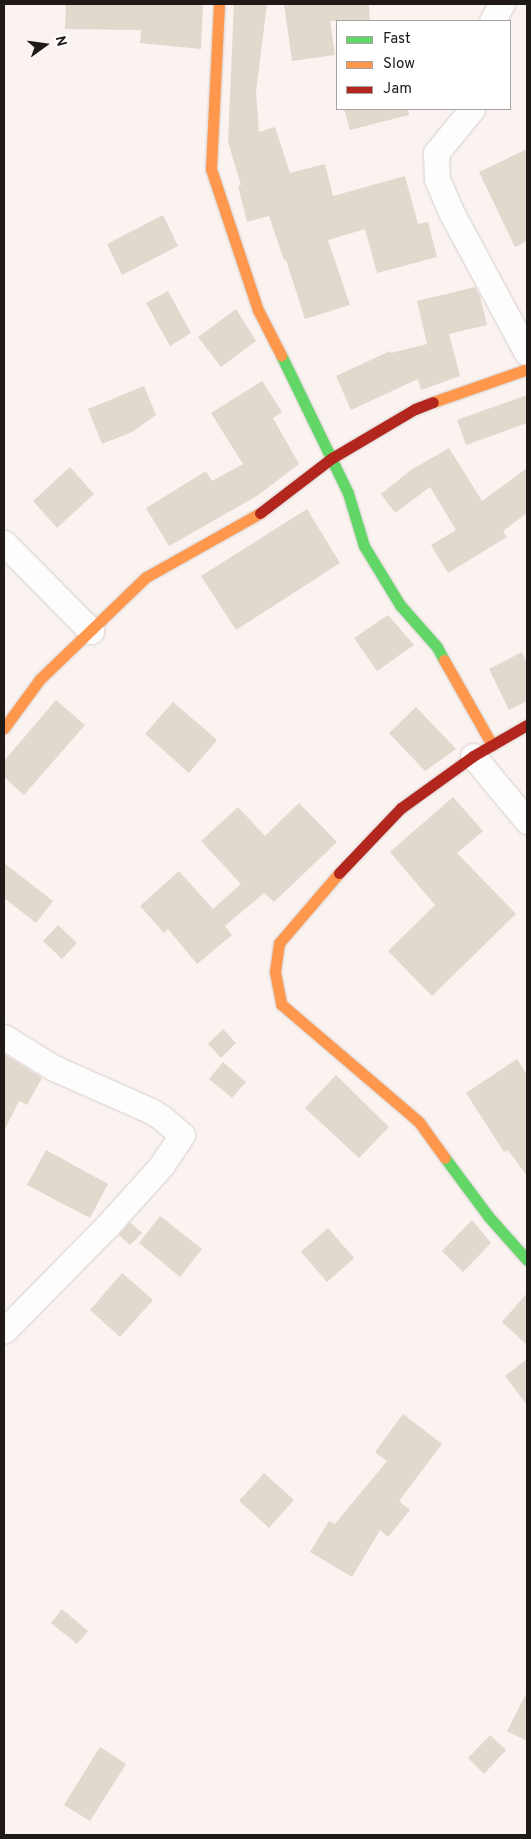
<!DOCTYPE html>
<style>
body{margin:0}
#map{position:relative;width:531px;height:1839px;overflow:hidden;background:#faf3f0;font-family:Overpass,sans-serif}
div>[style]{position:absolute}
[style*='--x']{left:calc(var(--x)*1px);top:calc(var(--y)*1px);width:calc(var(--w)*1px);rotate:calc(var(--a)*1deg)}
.building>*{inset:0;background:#e1d8ce}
.roads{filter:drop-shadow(0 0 1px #d5cfcd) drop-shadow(0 0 1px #d5cfcd)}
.street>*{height:25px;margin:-12.5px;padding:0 12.5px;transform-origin:12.5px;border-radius:12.5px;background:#fefdfd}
.fast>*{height:11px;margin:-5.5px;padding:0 5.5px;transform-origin:5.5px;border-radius:5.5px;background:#63d668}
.slow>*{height:11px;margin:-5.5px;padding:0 5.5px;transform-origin:5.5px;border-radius:5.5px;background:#ff974d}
.jam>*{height:11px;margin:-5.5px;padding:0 5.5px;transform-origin:5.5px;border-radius:5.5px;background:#b3261e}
span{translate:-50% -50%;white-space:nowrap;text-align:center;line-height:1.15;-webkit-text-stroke:5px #fff;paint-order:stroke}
.frame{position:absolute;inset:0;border:5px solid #1f1a17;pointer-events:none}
.legend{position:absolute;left:336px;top:20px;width:175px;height:90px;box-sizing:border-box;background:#fff;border:1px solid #a5a3a2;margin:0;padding:6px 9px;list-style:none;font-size:15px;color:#1f1a17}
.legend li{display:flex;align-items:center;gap:10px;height:25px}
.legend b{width:25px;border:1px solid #a5a3a2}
.north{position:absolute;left:20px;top:20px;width:50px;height:50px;-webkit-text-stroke:4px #fff;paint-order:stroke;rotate:76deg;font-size:14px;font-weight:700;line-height:20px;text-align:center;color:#1f1a17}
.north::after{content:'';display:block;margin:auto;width:18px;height:22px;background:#1f1a17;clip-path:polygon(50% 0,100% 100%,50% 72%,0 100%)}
</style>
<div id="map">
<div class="building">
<div style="clip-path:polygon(66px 4px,203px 4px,201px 49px,140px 43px,141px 30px,65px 29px)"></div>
<div style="clip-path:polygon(234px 4px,267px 4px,256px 92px,259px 132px,275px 127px,290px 173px,325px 164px,333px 196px,405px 176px,418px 224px,428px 222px,437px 257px,377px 273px,365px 229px,328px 240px,350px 305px,305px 319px,286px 260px,284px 260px,269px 216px,247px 222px,238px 186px,241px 185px,228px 142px)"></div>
<div style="clip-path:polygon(284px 4px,369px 4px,370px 21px,330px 21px,335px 55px,292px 61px)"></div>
<div style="clip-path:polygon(344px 109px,408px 109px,409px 115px,350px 130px)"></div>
<div style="clip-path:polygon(527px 149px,527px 241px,515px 247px,479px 172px)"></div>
<div style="clip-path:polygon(163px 215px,178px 246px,122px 275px,107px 244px)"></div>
<div style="clip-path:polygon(475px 287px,480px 296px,487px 325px,449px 334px,460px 376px,421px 390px,418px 379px,351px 410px,336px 376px,390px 351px,391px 353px,427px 344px,417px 301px)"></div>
<div style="clip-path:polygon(168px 291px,191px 333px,170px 346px,146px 303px)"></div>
<div style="clip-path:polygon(236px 309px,256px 341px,221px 367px,198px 337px)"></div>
<div style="clip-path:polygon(262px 381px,282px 412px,273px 418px,299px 464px,257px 496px,169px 546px,146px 508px,206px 471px,212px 481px,243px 464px,211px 413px)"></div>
<div style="clip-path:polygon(144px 386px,156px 415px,132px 432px,102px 444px,88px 409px)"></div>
<div style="clip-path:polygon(527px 395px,527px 423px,466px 445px,457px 420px)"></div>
<div style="clip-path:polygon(449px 448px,482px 501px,527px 468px,527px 513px,503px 531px,507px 537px,448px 573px,431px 545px,456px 530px,430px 487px,395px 513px,381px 494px,411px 470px)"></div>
<div style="clip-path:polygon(70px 467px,94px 494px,57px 528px,33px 501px)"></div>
<div style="clip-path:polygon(307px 509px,340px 563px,236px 630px,201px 576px)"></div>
<div style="clip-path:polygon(388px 615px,414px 645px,377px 671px,354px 638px)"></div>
<div style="clip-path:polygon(522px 652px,527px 663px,527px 701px,509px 710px,489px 669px)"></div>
<div style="clip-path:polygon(56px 700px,85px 725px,24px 795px,4px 777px,4px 761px)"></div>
<div style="clip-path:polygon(173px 702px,217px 740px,189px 773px,145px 734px)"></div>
<div style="clip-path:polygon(416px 707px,456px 749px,425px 771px,389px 733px)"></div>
<div style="clip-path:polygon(453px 797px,483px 831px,457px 853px,516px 914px,432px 996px,388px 951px,435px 905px,390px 852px)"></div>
<div style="clip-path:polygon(299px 803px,337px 842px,274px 902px,264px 893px,225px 926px,232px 935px,197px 964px,168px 929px,164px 933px,140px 906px,179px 871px,213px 909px,241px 884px,201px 841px,238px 807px,265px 836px)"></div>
<div style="clip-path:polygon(4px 863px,53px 901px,36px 923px,4px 898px)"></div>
<div style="clip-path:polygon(58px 925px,77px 943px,62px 959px,43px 941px)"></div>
<div style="clip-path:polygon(223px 1029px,236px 1043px,221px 1058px,208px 1044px)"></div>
<div style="clip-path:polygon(4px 1054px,42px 1078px,27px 1105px,19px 1101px,4px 1131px)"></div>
<div style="clip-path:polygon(517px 1059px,527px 1075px,527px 1176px,508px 1150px,504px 1152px,466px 1093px)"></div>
<div style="clip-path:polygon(223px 1062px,246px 1082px,232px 1098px,209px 1079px)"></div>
<div style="clip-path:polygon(336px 1075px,389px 1127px,359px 1158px,305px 1108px)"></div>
<div style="clip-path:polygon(46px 1150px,108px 1184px,90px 1218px,27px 1185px)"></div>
<div style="clip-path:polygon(160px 1216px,202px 1249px,180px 1277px,139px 1243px)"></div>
<div style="clip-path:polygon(472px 1220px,491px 1243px,463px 1272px,442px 1251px)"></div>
<div style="clip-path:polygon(130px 1222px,142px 1233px,130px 1245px,119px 1235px)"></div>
<div style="clip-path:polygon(328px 1228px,354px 1258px,327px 1282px,301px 1252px)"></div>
<div style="clip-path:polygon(122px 1273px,153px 1300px,120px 1337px,90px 1310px)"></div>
<div style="clip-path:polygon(527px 1293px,527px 1345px,502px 1322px)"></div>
<div style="clip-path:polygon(527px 1359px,527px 1405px,505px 1376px)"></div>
<div style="clip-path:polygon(403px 1414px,442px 1444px,399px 1501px,410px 1510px,388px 1537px,380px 1530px,352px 1577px,310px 1552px,329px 1521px,335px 1524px,387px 1461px,375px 1452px)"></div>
<div style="clip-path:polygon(264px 1473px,294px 1500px,269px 1528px,239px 1501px)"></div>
<div style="clip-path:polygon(62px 1609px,88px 1631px,77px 1644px,51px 1623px)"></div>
<div style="clip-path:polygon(527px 1692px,527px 1741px,507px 1731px)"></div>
<div style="clip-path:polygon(490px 1735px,506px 1750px,484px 1774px,468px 1758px)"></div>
<div style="clip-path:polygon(100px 1747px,126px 1764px,90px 1821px,64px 1805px)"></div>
</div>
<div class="roads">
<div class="street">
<div style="--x:492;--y:21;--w:20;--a:-60"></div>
<div style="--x:472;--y:109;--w:57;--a:129.3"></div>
<div style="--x:436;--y:153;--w:26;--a:88"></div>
<div style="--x:437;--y:179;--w:36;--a:67"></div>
<div style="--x:451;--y:212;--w:160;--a:61.7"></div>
<div style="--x:4;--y:543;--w:124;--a:45.3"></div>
<div style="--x:473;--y:756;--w:85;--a:50.3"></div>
<div style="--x:4;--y:1037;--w:59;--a:31.8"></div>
<div style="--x:54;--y:1068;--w:106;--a:23.9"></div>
<div style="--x:151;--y:1111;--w:13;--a:32"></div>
<div style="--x:162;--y:1118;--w:26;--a:40"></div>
<div style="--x:182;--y:1135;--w:36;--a:124"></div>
<div style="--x:162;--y:1165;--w:81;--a:132"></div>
<div style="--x:108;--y:1225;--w:148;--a:134.5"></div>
</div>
<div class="fast">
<div style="--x:281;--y:355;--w:153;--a:64.1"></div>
<div style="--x:348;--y:493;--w:55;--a:73.2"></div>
<div style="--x:364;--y:546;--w:69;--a:58.6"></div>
<div style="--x:400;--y:605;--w:56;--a:48.6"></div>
<div style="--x:437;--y:647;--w:15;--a:62"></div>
<div style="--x:445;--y:1158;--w:72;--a:53.4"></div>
<div style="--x:488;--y:1216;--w:59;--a:48.4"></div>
</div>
<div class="slow">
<div style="--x:219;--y:4;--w:165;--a:92.8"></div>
<div style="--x:211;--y:169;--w:149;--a:71.6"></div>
<div style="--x:258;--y:310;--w:51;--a:62.9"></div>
<div style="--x:433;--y:402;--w:100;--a:-19.3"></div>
<div style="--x:444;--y:660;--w:98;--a:60.5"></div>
<div style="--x:4;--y:728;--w:61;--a:-53.7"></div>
<div style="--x:40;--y:679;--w:147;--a:-43.9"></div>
<div style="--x:146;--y:577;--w:131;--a:-29.3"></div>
<div style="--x:339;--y:873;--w:92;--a:130.6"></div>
<div style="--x:279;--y:943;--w:29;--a:98"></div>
<div style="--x:275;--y:972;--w:33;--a:79"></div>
<div style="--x:281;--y:1004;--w:182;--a:40.5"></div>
<div style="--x:419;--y:1122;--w:44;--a:54.2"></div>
</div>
<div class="jam">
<div style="--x:260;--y:513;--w:91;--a:-37.4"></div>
<div style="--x:332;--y:458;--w:96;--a:-30.6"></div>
<div style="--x:415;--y:409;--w:19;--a:-21"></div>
<div style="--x:339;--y:873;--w:90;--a:-46.4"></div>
<div style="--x:401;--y:808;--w:89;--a:-35.8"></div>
<div style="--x:473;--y:756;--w:62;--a:-29.9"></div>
</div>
</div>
<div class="frame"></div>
<ul class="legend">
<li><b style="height:6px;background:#63d668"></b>Fast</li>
<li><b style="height:6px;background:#ff974d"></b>Slow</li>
<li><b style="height:6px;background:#b3261e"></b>Jam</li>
</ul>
<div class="north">N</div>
</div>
